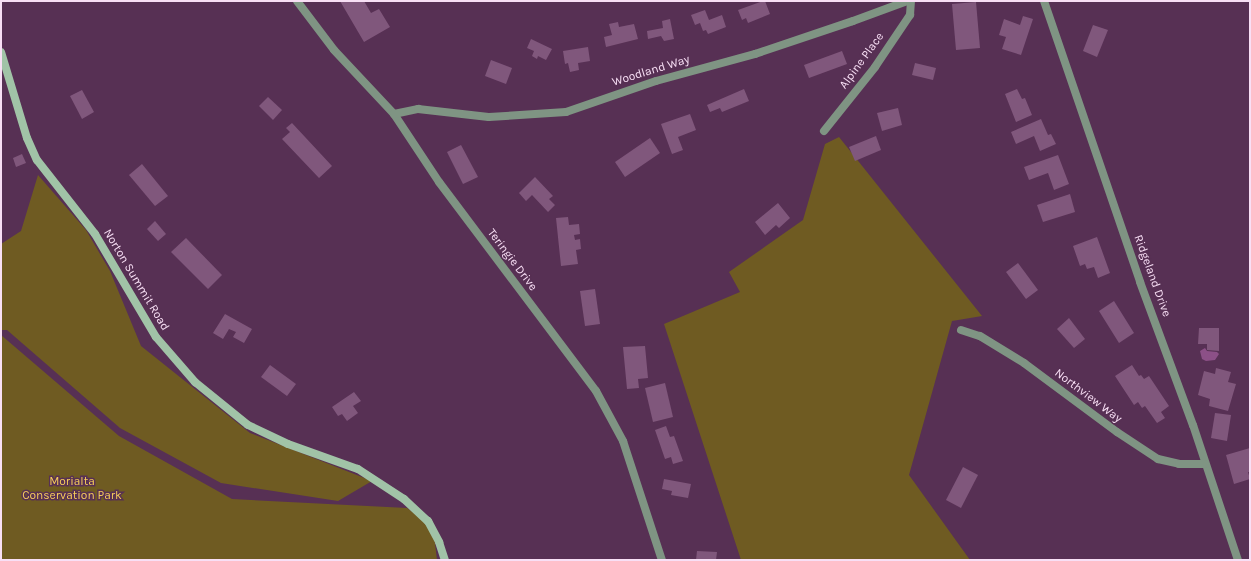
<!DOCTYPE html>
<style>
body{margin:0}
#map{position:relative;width:1251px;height:561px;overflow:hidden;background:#573054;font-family:Karla,sans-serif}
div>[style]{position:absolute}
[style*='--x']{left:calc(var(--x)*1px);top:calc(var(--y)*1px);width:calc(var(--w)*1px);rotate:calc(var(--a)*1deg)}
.green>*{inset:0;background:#6f5b22}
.water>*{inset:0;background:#8c5087}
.building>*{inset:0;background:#80577c}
.street>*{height:8px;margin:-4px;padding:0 4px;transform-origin:4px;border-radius:4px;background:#7f9483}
.secondary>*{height:8px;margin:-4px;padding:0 4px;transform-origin:4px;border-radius:4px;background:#a1c3a7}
span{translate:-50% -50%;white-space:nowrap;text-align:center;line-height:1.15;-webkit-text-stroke:3px #573054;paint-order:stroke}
.street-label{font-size:12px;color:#f8dff5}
.park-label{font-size:12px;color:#f7ce59}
.frame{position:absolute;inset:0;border:2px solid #f8dff5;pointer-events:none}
</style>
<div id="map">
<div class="green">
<div style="clip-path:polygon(839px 137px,982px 316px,952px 321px,909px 475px,970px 560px,741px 560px,664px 324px,740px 292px,729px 272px,803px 220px,825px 144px)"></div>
<div style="clip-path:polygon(38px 175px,86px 230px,110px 271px,141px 346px,250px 433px,372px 481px,338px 501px,221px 483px,120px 428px,7px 330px,1px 330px,1px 244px,21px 231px)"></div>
<div style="clip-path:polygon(1px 335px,119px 436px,232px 499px,407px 508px,433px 527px,437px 560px,1px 560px)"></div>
</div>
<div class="water">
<div style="clip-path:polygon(1205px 348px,1207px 351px,1217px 352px,1219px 354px,1215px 360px,1206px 361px,1202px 359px,1200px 351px)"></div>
</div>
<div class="building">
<div style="clip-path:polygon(340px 1px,364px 1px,371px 13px,379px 9px,390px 27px,364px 42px)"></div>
<div style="clip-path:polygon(763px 1px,765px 1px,770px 14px,748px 23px,746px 18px,742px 20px,738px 10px)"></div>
<div style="clip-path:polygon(976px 2px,980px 48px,956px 50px,952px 4px)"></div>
<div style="clip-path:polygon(705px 10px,709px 20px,722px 15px,726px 27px,708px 34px,706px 30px,703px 31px,700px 23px,695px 25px,691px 15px)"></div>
<div style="clip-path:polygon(1023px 16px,1033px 19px,1021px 55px,1002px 49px,1006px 37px,999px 35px,1004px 19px,1020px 25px)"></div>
<div style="clip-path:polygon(670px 19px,674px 39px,664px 41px,661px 36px,648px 39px,647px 31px,663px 28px,662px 21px)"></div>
<div style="clip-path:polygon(618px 22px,619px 27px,634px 24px,638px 39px,606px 47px,604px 37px,612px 35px,609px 24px)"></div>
<div style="clip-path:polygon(1093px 25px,1108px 30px,1097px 57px,1083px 51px)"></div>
<div style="clip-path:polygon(531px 39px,552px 49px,546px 60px,538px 56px,537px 59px,532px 56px,534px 51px,527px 48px)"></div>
<div style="clip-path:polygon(588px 47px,590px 61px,578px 63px,579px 70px,570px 72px,568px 63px,565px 64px,563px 51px)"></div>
<div style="clip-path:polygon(842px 51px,847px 64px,809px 78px,804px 65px)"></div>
<div style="clip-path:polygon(491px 60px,512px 68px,506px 84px,485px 76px)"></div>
<div style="clip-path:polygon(915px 63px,936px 68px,933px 80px,912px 75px)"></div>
<div style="clip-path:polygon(744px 89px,749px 101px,722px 112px,720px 108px,710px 112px,707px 105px)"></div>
<div style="clip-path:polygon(1017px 89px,1022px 99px,1025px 98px,1032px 115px,1016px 122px,1005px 94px)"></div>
<div style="clip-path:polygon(82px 90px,94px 112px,82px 119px,70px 96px)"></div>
<div style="clip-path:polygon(268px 97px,282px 110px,273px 120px,259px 106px)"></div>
<div style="clip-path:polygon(898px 108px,902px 125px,882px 131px,877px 113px)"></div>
<div style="clip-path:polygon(690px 114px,696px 130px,678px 137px,683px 150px,672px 154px,661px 124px)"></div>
<div style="clip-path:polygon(1041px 119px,1048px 135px,1051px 134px,1056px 144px,1040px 151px,1034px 136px,1016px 144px,1011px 132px)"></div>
<div style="clip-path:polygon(292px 123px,332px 166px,319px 178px,282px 139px,290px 132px,286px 128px)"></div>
<div style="clip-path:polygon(876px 136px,881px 150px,855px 161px,849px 147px)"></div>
<div style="clip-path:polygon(650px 138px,660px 153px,625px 177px,615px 162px)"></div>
<div style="clip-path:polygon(461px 145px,478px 177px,463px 184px,447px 152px)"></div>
<div style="clip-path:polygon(22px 154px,26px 163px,16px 167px,13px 158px)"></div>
<div style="clip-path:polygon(1058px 155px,1069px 184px,1054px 190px,1048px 173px,1029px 180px,1024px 167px)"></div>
<div style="clip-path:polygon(142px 164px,168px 196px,155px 206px,129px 175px)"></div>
<div style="clip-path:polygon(535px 177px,553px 196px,549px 199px,555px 205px,548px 212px,532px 195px,526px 201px,519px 193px)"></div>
<div style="clip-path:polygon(1070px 194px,1075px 212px,1043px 222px,1037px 205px)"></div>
<div style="clip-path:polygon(778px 203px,790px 218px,779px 228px,776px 225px,765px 235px,755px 222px)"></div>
<div style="clip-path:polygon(568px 217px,569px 225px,579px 224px,580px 234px,574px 235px,575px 240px,580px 239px,581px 249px,576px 250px,578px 264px,561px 266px,556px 218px)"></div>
<div style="clip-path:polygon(155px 221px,166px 234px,158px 241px,147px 229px)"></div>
<div style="clip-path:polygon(1097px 237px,1110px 273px,1098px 278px,1094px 267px,1087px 269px,1085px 264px,1080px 266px,1073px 246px)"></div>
<div style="clip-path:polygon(186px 238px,222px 275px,208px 289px,171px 252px)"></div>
<div style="clip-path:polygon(1018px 263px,1038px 290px,1026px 299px,1006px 272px)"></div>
<div style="clip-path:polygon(595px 289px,600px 324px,585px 326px,580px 291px)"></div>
<div style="clip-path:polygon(1114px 301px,1134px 333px,1119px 343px,1099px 311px)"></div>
<div style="clip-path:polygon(225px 314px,252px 329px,244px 343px,233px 337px,236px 332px,229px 329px,223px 339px,213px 333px)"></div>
<div style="clip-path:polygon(1069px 318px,1085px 339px,1074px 348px,1057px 329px)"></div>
<div style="clip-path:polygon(1199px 328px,1219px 328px,1219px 351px,1207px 350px,1207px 344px,1198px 344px)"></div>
<div style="clip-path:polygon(645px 346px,648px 378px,638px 379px,639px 388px,627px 389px,623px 347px)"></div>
<div style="clip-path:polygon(270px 365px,296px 384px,287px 396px,261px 377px)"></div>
<div style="clip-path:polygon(1132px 365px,1139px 376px,1141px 375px,1144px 379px,1149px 376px,1169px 406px,1161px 412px,1165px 418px,1157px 423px,1145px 406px,1142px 408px,1138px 402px,1134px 405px,1115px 376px)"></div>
<div style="clip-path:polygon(1216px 368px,1231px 372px,1228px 382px,1236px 384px,1228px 411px,1209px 406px,1210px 399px,1198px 395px,1204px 371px,1215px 374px)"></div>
<div style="clip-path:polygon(665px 383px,673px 417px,653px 422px,645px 388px)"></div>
<div style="clip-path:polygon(354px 392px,361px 401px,353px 406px,358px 413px,347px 421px,342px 414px,338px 416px,332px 407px)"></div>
<div style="clip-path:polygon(1215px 413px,1231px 415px,1227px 441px,1211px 438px)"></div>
<div style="clip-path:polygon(666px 426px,670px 437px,674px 436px,683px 461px,673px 464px,671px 457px,665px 459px,655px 430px)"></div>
<div style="clip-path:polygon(1250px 448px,1250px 472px,1248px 472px,1250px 479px,1234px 484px,1226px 455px)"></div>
<div style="clip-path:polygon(963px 467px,978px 475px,961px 508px,946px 500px)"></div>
<div style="clip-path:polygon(664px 479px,691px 484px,688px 498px,671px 495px,672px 491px,662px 489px)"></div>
<div style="clip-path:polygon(697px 551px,717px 552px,716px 560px,696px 560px)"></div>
</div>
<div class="street">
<div style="--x:297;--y:1;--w:61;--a:52.9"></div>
<div style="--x:334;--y:50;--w:88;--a:46.8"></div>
<div style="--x:394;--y:114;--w:82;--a:56.5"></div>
<div style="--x:439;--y:182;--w:261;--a:53.1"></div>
<div style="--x:596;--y:391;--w:57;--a:61.6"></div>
<div style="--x:623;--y:441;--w:125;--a:71.9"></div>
<div style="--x:1044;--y:1;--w:297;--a:71.1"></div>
<div style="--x:1140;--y:282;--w:153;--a:69.7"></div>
<div style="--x:1193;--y:425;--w:142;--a:71.6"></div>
<div style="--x:394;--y:114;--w:25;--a:-12"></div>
<div style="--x:418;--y:109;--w:71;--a:6.4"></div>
<div style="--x:489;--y:117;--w:77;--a:-3.7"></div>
<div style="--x:566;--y:112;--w:95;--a:-19"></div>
<div style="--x:656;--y:81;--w:103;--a:-15.3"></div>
<div style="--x:755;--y:54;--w:103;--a:-18.6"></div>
<div style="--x:853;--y:21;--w:58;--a:-20.3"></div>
<div style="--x:824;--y:131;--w:82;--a:-51.4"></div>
<div style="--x:875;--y:67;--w:63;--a:-56.1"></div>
<div style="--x:910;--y:15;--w:14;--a:-86"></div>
<div style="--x:961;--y:330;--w:20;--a:18"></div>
<div style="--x:980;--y:336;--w:52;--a:31.5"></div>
<div style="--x:1024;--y:363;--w:116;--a:36.6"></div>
<div style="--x:1117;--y:432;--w:49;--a:33.4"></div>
<div style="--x:1158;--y:459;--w:22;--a:13"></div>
<div style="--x:1179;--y:464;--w:26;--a:0"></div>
</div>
<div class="secondary">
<div style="--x:1;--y:52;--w:90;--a:73.2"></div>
<div style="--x:27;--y:138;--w:24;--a:66"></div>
<div style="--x:37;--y:160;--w:94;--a:51.9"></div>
<div style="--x:95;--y:234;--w:120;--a:59.4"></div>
<div style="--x:156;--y:337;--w:60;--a:49.1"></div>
<div style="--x:195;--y:382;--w:68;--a:39.1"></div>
<div style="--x:248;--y:425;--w:44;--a:25.4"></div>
<div style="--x:288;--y:444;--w:74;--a:19.7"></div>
<div style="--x:358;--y:469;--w:55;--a:33.1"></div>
<div style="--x:404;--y:499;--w:33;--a:43"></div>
<div style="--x:428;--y:521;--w:24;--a:62"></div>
<div style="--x:439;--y:542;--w:19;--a:72"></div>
</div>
<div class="street-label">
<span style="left:862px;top:61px;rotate:-54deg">Alpine Place</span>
<span style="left:651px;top:71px;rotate:-17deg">Woodland Way</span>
<span style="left:512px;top:260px;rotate:53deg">Teringie Drive</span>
<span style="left:1152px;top:276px;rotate:70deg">Ridgeland Drive</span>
<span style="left:136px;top:280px;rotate:59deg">Norton Summit Road</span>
<span style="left:1088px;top:396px;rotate:37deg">Northview Way</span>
</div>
<div class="park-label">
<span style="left:72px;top:489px">Morialta<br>Conservation Park</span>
</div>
<div class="frame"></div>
</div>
